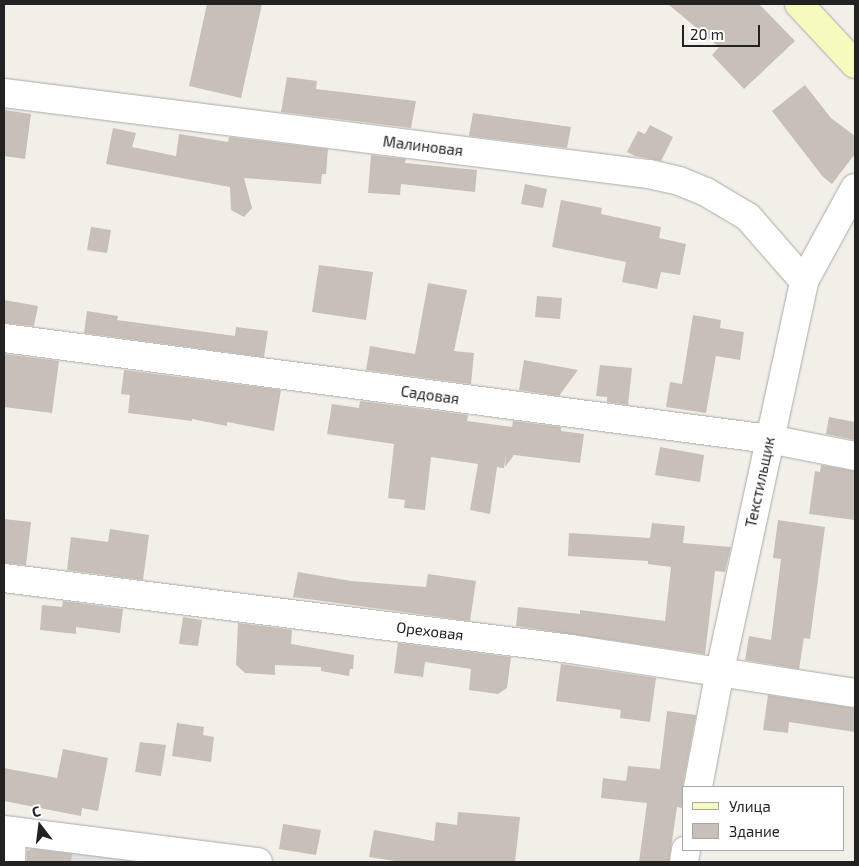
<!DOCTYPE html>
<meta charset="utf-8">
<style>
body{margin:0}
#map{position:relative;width:859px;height:866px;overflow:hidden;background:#f2efe9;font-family:"Exo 2",sans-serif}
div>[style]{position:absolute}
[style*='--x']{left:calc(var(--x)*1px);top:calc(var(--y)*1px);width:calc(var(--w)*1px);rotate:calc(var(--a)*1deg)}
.residential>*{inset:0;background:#e0dfdf}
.building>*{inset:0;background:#c7bfb8}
.roads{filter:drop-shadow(0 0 1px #a9a9a9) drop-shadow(0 0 1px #a9a9a9)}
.street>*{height:28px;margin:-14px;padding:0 14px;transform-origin:14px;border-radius:14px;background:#fff}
.secondary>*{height:28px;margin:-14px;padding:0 14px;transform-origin:14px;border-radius:14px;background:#f7fabf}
span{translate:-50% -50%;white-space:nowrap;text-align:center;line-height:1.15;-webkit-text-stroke:4px #fff;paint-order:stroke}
.street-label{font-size:15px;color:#222}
.frame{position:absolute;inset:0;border:5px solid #222;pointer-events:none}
.legend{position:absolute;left:682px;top:786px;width:162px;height:65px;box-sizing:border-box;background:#fff;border:1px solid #a7a7a7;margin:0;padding:6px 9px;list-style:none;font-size:15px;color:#222}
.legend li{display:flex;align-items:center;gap:10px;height:25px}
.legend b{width:25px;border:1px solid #a7a7a7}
.north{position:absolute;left:15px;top:801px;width:50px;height:50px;-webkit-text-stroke:4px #fff;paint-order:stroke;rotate:345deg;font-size:14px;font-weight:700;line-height:20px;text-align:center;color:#222}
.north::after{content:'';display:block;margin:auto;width:18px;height:22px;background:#222;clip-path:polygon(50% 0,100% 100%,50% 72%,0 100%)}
.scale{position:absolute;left:682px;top:25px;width:78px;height:22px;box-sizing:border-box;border:2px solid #222;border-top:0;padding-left:6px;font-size:15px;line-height:18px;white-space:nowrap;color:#222;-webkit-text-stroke:4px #fff;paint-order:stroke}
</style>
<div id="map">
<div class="residential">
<div style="clip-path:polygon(4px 839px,162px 862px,4px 862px)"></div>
</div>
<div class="building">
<div style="clip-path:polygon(207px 4px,262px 4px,241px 98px,189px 86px)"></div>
<div style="clip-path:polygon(668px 4px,759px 4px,795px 41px,744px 89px,712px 55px,719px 47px)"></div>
<div style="clip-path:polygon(287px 77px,317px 81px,316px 89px,416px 101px,411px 128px,281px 112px)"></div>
<div style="clip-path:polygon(805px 85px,831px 118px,855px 136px,855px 154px,832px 184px,823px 177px,772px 111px)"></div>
<div style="clip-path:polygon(4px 110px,31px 114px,25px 159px,4px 156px)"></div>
<div style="clip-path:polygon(473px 113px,571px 127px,567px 148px,469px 136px)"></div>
<div style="clip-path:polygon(650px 125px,673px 137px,661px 161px,635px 156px,627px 152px,638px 131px,645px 134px)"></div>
<div style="clip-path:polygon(113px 128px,136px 133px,132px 147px,176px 156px,179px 134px,228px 142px,229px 137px,328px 149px,326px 174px,322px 174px,321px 184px,244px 178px,252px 208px,244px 217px,231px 210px,230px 187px,106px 164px)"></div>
<div style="clip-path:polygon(371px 155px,406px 159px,405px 163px,477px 170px,475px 192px,401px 184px,400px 195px,368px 193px)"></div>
<div style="clip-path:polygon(525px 184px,547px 189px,543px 208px,521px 204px)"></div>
<div style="clip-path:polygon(561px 200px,602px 208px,601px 214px,661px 227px,659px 238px,686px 244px,680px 275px,661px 272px,657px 289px,622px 282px,626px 262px,552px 247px)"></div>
<div style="clip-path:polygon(91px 227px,111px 230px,107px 253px,87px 250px)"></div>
<div style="clip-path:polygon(319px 265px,373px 272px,366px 320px,312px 312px)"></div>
<div style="clip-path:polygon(428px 283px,467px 290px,454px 351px,474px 353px,471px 384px,366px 370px,370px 346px,415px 354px)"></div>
<div style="clip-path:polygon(537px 296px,562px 298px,560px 319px,535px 317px)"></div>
<div style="clip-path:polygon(4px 300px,38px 306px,34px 326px,4px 323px)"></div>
<div style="clip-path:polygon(87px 311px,118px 316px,117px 320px,235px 336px,236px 327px,268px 331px,264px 357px,84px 333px)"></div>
<div style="clip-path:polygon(693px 315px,721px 320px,720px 328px,744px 332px,740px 360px,716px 356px,706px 413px,666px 407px,670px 382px,682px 384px)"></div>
<div style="clip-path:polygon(4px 354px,59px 361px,52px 413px,4px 407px)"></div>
<div style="clip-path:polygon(524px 360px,578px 370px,559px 396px,519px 390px)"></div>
<div style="clip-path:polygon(600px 365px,632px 368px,628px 405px,607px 402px,607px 397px,596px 396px)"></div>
<div style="clip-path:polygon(124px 370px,281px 390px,274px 431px,227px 422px,227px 426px,192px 419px,192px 421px,128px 413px,130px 395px,121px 394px)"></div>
<div style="clip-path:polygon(360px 401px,468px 415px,467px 421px,512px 427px,513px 421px,561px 427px,561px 431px,584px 434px,580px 463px,514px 455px,505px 467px,506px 454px,504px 468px,497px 467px,490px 514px,470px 510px,478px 464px,431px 457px,425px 510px,404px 508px,405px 500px,388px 498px,394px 444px,327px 434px,332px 404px,359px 408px)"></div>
<div style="clip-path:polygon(829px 417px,855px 422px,855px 440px,826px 434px)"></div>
<div style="clip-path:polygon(660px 447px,704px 455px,700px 482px,655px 475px)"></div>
<div style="clip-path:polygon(821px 465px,855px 471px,855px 520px,809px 514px,815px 471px,820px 472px)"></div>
<div style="clip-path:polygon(4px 519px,31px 522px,26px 565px,4px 563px)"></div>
<div style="clip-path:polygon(778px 520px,825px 527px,810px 639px,804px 638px,799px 669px,745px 660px,749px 636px,771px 640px,781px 559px,773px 558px)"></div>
<div style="clip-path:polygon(652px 523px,685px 526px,683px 543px,731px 547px,725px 572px,715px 571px,705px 654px,516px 626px,518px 607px,580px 614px,580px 610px,665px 621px,671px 567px,648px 564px,648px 561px,568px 556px,569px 533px,650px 538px)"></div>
<div style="clip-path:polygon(110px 529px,149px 535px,143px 580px,67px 570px,71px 537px,108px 542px)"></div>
<div style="clip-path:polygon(298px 572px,351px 581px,426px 587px,428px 574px,476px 581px,470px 621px,293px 597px)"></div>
<div style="clip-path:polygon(63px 601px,123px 609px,120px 633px,76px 627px,76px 634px,40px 630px,42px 605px,62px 607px)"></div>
<div style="clip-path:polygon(183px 617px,202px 620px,198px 646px,179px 644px)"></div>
<div style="clip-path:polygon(238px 623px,292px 630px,291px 644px,354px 655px,353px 669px,350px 669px,349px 676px,321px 671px,321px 667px,275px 665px,275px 675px,245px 673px,236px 665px)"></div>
<div style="clip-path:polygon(398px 643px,511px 657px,507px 688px,498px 694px,469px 690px,471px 669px,425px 662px,423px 677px,394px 673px)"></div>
<div style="clip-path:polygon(561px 664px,656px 678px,650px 722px,620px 718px,621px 710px,556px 701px)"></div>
<div style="clip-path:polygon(768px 695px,855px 708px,855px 732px,789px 722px,788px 733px,763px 730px)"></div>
<div style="clip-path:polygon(667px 711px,696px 715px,683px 784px,682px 808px,677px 807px,669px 862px,639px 862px,647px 803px,601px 798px,603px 778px,626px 781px,628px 766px,660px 769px)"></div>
<div style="clip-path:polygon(177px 723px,204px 727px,203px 735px,214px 737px,211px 762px,172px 756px)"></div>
<div style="clip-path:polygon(140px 742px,166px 745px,161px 776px,135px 772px)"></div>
<div style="clip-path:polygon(63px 749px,108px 758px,98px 811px,82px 808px,81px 816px,4px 801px,4px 768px,57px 778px)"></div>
<div style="clip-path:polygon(458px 812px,520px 817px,515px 862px,401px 862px,369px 857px,374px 830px,434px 841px,436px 822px,457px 825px)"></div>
<div style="clip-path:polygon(283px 824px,321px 830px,316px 855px,279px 849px)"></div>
<div style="clip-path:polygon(32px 849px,72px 854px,71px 862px,27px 862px,27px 851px)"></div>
</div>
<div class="roads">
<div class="street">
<div style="--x:4;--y:93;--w:650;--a:7.16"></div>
<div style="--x:649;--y:174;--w:31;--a:13"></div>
<div style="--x:679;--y:181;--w:29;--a:22"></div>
<div style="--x:706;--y:192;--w:49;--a:30.8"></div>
<div style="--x:748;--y:217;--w:85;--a:48.8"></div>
<div style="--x:4;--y:338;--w:772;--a:7.52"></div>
<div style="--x:769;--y:439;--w:88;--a:11.2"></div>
<div style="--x:4;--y:578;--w:571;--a:7.14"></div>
<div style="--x:571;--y:649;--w:287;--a:8.8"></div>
<div style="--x:698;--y:787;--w:118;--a:-79.3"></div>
<div style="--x:720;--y:671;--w:399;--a:-77.8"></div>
<div style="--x:804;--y:281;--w:106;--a:-61.3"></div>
<div style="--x:4;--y:830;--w:256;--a:7.2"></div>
<div style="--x:11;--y:862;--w:31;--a:-88"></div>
<div style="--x:684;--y:862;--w:12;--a:-81"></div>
</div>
<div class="secondary">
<div style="--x:799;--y:4;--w:82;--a:47"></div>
</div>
</div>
<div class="street-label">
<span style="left:423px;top:146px;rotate:7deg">Малиновая</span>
<span style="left:430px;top:395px;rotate:8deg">Садовая</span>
<span style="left:760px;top:482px;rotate:-78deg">Текстильщик</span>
<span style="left:430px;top:631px;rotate:7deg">Ореховая</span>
</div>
<div class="frame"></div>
<ul class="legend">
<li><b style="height:6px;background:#f7fabf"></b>Улица</li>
<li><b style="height:14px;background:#c7bfb8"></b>Здание</li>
</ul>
<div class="north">С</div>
<div class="scale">20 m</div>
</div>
